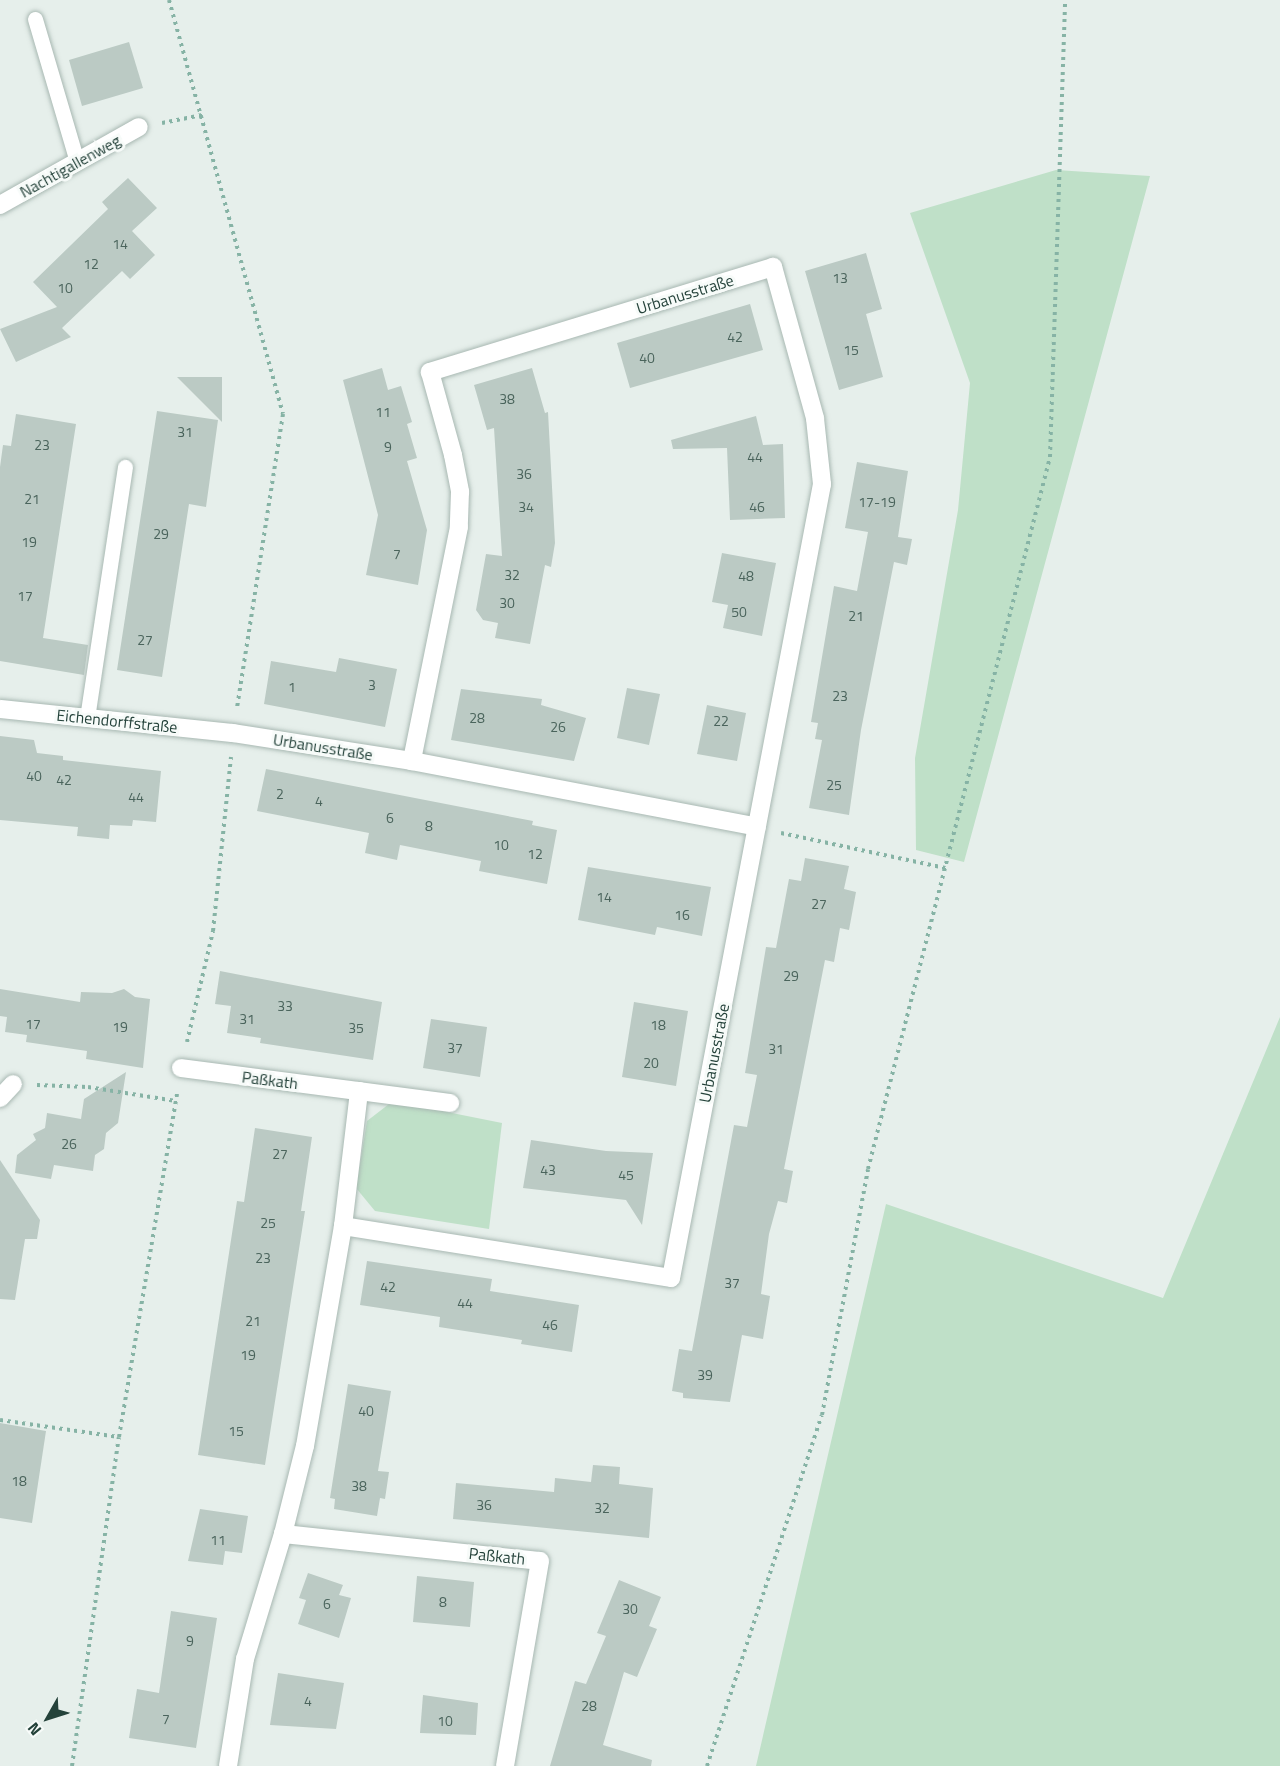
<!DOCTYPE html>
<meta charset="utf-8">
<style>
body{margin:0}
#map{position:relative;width:1280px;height:1766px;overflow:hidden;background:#e6efeb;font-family:"Titillium Web",sans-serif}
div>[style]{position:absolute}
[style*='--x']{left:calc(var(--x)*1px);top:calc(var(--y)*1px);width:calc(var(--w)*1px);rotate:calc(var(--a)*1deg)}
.green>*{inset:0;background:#bfe0c8}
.building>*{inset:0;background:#bbcac4}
.path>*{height:4px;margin-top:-2px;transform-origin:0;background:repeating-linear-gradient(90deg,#86b3a5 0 3px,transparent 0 7.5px)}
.roads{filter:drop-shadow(0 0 2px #a8b8b2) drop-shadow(0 0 2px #a8b8b2)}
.service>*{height:15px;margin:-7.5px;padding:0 7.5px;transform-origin:7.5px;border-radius:7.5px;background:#fff}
.minor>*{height:18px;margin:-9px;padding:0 9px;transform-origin:9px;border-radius:9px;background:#fff}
span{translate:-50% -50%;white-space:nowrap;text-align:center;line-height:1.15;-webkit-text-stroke:6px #f7fbf9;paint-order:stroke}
.number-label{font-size:14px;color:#4a645c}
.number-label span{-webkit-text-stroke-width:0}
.street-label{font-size:16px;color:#24423a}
.north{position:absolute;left:18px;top:1688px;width:60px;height:60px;-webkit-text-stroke:4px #f7fbf9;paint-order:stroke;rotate:231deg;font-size:16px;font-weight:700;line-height:24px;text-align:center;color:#24423a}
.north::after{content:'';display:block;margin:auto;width:21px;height:27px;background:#24423a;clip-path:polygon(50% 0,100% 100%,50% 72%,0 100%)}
</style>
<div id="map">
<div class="green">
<div style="clip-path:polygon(1056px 170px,1150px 176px,964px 862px,916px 850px,915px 758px,958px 510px,970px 383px,910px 213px)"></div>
<div style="clip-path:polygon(1280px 1017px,1280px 1766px,756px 1766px,886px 1204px,1163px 1298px)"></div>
<div style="clip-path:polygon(389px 1104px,412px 1105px,502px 1123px,489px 1229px,375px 1211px,356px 1188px,367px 1121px)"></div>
</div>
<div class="building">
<div style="clip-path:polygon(129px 42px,143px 88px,82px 106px,69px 60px)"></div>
<div style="clip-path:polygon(128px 178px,157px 208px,132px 231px,155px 255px,130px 279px,122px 271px,62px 328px,71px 337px,16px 362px,0 329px,57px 307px,33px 282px,108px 209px,102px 202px)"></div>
<div style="clip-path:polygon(866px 253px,882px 309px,866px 314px,883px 377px,839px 390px,805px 271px)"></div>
<div style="clip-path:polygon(750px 304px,763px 350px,630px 388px,617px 343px)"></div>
<div style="clip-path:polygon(382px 368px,388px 390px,401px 386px,412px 422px,407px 424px,417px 458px,407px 461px,427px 530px,418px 585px,366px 575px,378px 515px,343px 380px)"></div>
<div style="clip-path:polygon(532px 368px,545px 413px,548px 412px,555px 543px,551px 567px,545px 565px,530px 644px,495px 638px,498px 623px,483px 620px,476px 610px,486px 554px,502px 556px,494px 428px,487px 430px,474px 385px)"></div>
<div style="clip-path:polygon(177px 377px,222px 377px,222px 422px)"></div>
<div style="clip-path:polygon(157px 411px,218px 420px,206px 507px,189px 504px,162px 677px,117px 670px)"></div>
<div style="clip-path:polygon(16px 414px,76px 424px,43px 638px,88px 645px,84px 675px,0 661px,0 467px,3px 445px,11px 446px)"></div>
<div style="clip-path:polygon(756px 416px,763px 445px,783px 444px,785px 518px,730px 520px,727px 448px,673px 449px,671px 440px)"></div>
<div style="clip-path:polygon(857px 462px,908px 471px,898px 537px,912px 539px,907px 565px,894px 562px,861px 730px,849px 815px,809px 808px,822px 740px,815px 739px,818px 723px,811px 722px,834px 586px,857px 591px,868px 532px,845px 528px)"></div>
<div style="clip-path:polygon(722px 553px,776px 563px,762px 636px,723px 628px,728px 605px,712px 602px)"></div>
<div style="clip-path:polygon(339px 658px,397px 669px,385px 727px,264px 704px,271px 661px,336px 672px)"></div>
<div style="clip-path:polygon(627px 688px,660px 694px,649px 745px,617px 738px)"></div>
<div style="clip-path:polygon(461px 689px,542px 699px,541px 705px,586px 718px,574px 761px,451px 740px)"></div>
<div style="clip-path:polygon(707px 705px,746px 713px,737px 761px,697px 754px)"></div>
<div style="clip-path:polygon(0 736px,34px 740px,37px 753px,63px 756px,63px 760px,161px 771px,156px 822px,133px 820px,132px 826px,110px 825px,109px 839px,77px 836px,78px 827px,0 820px)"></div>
<div style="clip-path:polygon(266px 769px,533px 821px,532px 825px,557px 830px,547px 884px,479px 871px,481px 861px,400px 845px,397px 860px,365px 853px,369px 833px,257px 811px)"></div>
<div style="clip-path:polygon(805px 858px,849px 866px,844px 889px,856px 892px,849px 930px,840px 928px,834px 962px,825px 960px,784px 1169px,793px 1171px,787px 1203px,778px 1201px,769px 1234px,761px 1294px,770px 1296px,763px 1339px,742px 1335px,730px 1402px,683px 1398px,683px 1393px,672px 1391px,679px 1349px,692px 1351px,734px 1125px,747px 1127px,757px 1075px,745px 1073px,766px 947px,776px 948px,789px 879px,801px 881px)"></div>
<div style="clip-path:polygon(588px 867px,711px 887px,702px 936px,657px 927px,655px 935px,578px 920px)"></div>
<div style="clip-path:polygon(220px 971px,382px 1002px,373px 1060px,260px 1043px,261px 1038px,227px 1033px,231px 1006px,215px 1004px)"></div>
<div style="clip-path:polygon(0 989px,80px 1002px,81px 992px,112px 993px,124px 989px,135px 997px,150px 999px,143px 1068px,86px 1059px,87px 1051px,26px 1042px,27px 1035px,5px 1032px,7px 1017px,0 1016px)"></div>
<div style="clip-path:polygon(634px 1002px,688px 1011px,676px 1086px,622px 1077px)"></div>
<div style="clip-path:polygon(431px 1019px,487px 1027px,480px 1077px,423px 1068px)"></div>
<div style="clip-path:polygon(126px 1072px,118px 1123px,106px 1133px,104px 1149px,95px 1155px,93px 1171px,54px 1165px,51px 1179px,15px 1173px,17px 1155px,36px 1140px,33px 1134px,45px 1128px,47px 1113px,81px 1119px,84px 1099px)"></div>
<div style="clip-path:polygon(255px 1128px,312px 1137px,301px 1211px,305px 1211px,265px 1465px,198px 1455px,237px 1201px,244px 1202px)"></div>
<div style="clip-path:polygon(531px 1140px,606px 1151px,653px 1153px,642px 1225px,626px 1200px,523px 1188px)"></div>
<div style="clip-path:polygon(0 1160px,40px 1220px,37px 1239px,25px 1239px,15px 1300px,0 1299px)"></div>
<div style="clip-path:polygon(367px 1261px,492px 1279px,490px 1291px,579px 1305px,572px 1352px,521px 1344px,522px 1340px,439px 1327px,440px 1317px,360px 1305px)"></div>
<div style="clip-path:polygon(348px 1384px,391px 1391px,378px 1471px,389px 1472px,385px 1499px,380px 1498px,377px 1516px,334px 1509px,335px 1499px,330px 1498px)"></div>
<div style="clip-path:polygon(0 1423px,46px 1431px,32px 1523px,0 1518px)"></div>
<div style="clip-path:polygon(593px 1465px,620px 1467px,619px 1484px,653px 1488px,649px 1538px,453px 1519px,456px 1483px,554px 1492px,555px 1478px,591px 1482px)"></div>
<div style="clip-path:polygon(200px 1509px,248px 1516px,242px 1553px,225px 1551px,223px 1565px,188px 1561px)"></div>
<div style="clip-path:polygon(308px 1573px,343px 1585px,339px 1595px,351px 1598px,339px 1638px,298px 1624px,306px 1600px,299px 1598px)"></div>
<div style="clip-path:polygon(417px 1576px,474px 1582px,470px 1627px,413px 1622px)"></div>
<div style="clip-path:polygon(619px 1580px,661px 1597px,649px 1626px,657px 1629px,637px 1677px,624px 1672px,603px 1745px,652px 1760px,651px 1766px,550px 1766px,575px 1681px,586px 1684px,606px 1636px,597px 1633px)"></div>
<div style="clip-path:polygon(171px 1611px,217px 1618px,196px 1748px,129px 1738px,137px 1689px,159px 1693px)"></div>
<div style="clip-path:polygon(278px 1673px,344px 1683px,336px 1729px,270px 1725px)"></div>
<div style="clip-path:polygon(423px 1695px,478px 1703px,476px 1735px,420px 1733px)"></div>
</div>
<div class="path">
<div style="--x:169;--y:0;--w:429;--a:74.6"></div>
<div style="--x:283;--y:414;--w:298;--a:98.9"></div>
<div style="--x:162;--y:123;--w:41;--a:-11.3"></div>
<div style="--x:781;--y:833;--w:168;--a:12"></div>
<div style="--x:187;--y:1042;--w:114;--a:-76.8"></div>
<div style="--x:213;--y:931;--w:175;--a:-84.1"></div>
<div style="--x:37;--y:1085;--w:51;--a:2.2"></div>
<div style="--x:88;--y:1087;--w:89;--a:9"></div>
<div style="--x:0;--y:1420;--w:120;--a:8.1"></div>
<div style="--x:72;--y:1766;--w:332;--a:-81.9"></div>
<div style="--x:119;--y:1437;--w:348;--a:-80.4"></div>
<div style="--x:707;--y:1766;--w:369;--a:-71.9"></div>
<div style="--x:822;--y:1415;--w:250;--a:-79.4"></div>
<div style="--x:868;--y:1169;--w:735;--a:-75.66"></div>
<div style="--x:1050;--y:457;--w:457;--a:-88.1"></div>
</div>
<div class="roads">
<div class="service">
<div style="--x:35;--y:19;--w:149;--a:73.6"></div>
<div style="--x:87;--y:718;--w:254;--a:-81.4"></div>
</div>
<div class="minor">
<div style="--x:0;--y:205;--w:159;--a:-29.3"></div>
<div style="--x:0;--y:709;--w:234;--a:5.9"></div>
<div style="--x:233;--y:733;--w:181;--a:8.9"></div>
<div style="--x:412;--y:761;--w:351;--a:10.8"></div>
<div style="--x:181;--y:1068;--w:179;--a:7.4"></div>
<div style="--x:0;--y:1098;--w:19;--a:-47"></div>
<div style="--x:343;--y:1226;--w:332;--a:9"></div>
<div style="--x:671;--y:1278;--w:808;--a:-79.23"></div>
<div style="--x:822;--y:484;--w:66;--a:-96.1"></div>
<div style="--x:815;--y:418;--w:157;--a:-105.5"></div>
<div style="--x:773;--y:267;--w:359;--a:163"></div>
<div style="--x:430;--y:372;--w:86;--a:74.5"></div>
<div style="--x:453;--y:455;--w:38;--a:79"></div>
<div style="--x:460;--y:492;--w:35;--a:92"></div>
<div style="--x:459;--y:527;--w:239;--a:101.4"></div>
<div style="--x:283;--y:1534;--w:258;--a:6"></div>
<div style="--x:540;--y:1561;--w:208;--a:99.7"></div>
<div style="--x:228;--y:1766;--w:108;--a:-81"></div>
<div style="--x:245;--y:1659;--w:131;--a:-73.1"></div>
<div style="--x:283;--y:1534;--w:91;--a:-76"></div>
<div style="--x:305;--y:1446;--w:223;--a:-80.2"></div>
<div style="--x:343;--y:1226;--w:136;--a:-83.2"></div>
<div style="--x:359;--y:1091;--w:92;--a:7.5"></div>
</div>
</div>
<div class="number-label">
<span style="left:120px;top:244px">14</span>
<span style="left:91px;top:264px">12</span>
<span style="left:840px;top:278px">13</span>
<span style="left:65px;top:288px">10</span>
<span style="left:735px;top:337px">42</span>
<span style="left:851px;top:350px">15</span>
<span style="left:647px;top:358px">40</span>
<span style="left:507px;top:399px">38</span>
<span style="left:383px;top:412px">11</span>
<span style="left:185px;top:432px">31</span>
<span style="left:42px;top:445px">23</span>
<span style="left:388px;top:447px">9</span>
<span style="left:755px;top:457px">44</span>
<span style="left:524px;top:474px">36</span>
<span style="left:32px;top:499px">21</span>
<span style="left:877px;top:502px">17-19</span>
<span style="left:526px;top:507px">34</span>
<span style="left:757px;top:507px">46</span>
<span style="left:161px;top:534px">29</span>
<span style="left:29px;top:542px">19</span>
<span style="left:397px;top:554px">7</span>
<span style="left:512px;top:575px">32</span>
<span style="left:746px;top:576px">48</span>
<span style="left:25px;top:596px">17</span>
<span style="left:507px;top:603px">30</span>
<span style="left:739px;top:612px">50</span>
<span style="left:856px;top:616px">21</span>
<span style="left:145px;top:640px">27</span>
<span style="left:372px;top:685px">3</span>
<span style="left:292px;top:687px">1</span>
<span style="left:840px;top:696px">23</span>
<span style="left:477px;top:718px">28</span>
<span style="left:721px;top:721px">22</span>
<span style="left:558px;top:727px">26</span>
<span style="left:34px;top:776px">40</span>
<span style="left:64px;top:780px">42</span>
<span style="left:834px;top:785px">25</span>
<span style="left:280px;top:794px">2</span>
<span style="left:136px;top:797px">44</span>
<span style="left:319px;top:801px">4</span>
<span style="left:390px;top:818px">6</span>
<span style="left:429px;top:826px">8</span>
<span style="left:501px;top:845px">10</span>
<span style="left:535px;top:854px">12</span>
<span style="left:604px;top:897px">14</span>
<span style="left:819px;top:904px">27</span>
<span style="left:682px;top:915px">16</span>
<span style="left:791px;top:976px">29</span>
<span style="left:285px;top:1006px">33</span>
<span style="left:247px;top:1019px">31</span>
<span style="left:33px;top:1024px">17</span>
<span style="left:658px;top:1025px">18</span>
<span style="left:120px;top:1027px">19</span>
<span style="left:356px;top:1028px">35</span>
<span style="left:455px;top:1048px">37</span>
<span style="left:776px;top:1049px">31</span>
<span style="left:651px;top:1063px">20</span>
<span style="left:69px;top:1144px">26</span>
<span style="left:280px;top:1154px">27</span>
<span style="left:548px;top:1170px">43</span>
<span style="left:626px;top:1175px">45</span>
<span style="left:268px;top:1223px">25</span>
<span style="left:263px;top:1258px">23</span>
<span style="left:732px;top:1283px">37</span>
<span style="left:388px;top:1287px">42</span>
<span style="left:465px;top:1303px">44</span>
<span style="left:253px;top:1321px">21</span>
<span style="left:550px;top:1325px">46</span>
<span style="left:248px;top:1355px">19</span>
<span style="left:705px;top:1375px">39</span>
<span style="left:366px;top:1411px">40</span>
<span style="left:236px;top:1431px">15</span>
<span style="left:19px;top:1481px">18</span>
<span style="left:359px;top:1486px">38</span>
<span style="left:484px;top:1505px">36</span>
<span style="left:602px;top:1508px">32</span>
<span style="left:218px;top:1540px">11</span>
<span style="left:443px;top:1602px">8</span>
<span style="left:327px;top:1604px">6</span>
<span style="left:630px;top:1609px">30</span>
<span style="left:190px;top:1641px">9</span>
<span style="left:308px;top:1701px">4</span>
<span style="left:589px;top:1706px">28</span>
<span style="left:166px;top:1719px">7</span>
<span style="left:445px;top:1721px">10</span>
</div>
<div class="street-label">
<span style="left:70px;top:166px;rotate:-29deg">Nachtigallenweg</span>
<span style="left:685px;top:294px;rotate:-17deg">Urbanusstraße</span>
<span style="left:117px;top:721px;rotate:6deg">Eichendorffstraße</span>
<span style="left:323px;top:747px;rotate:9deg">Urbanusstraße</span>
<span style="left:714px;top:1053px;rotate:-79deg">Urbanusstraße</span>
<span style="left:270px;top:1080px;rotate:7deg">Paßkath</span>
<span style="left:497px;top:1556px;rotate:6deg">Paßkath</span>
</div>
<div class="north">N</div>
</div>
